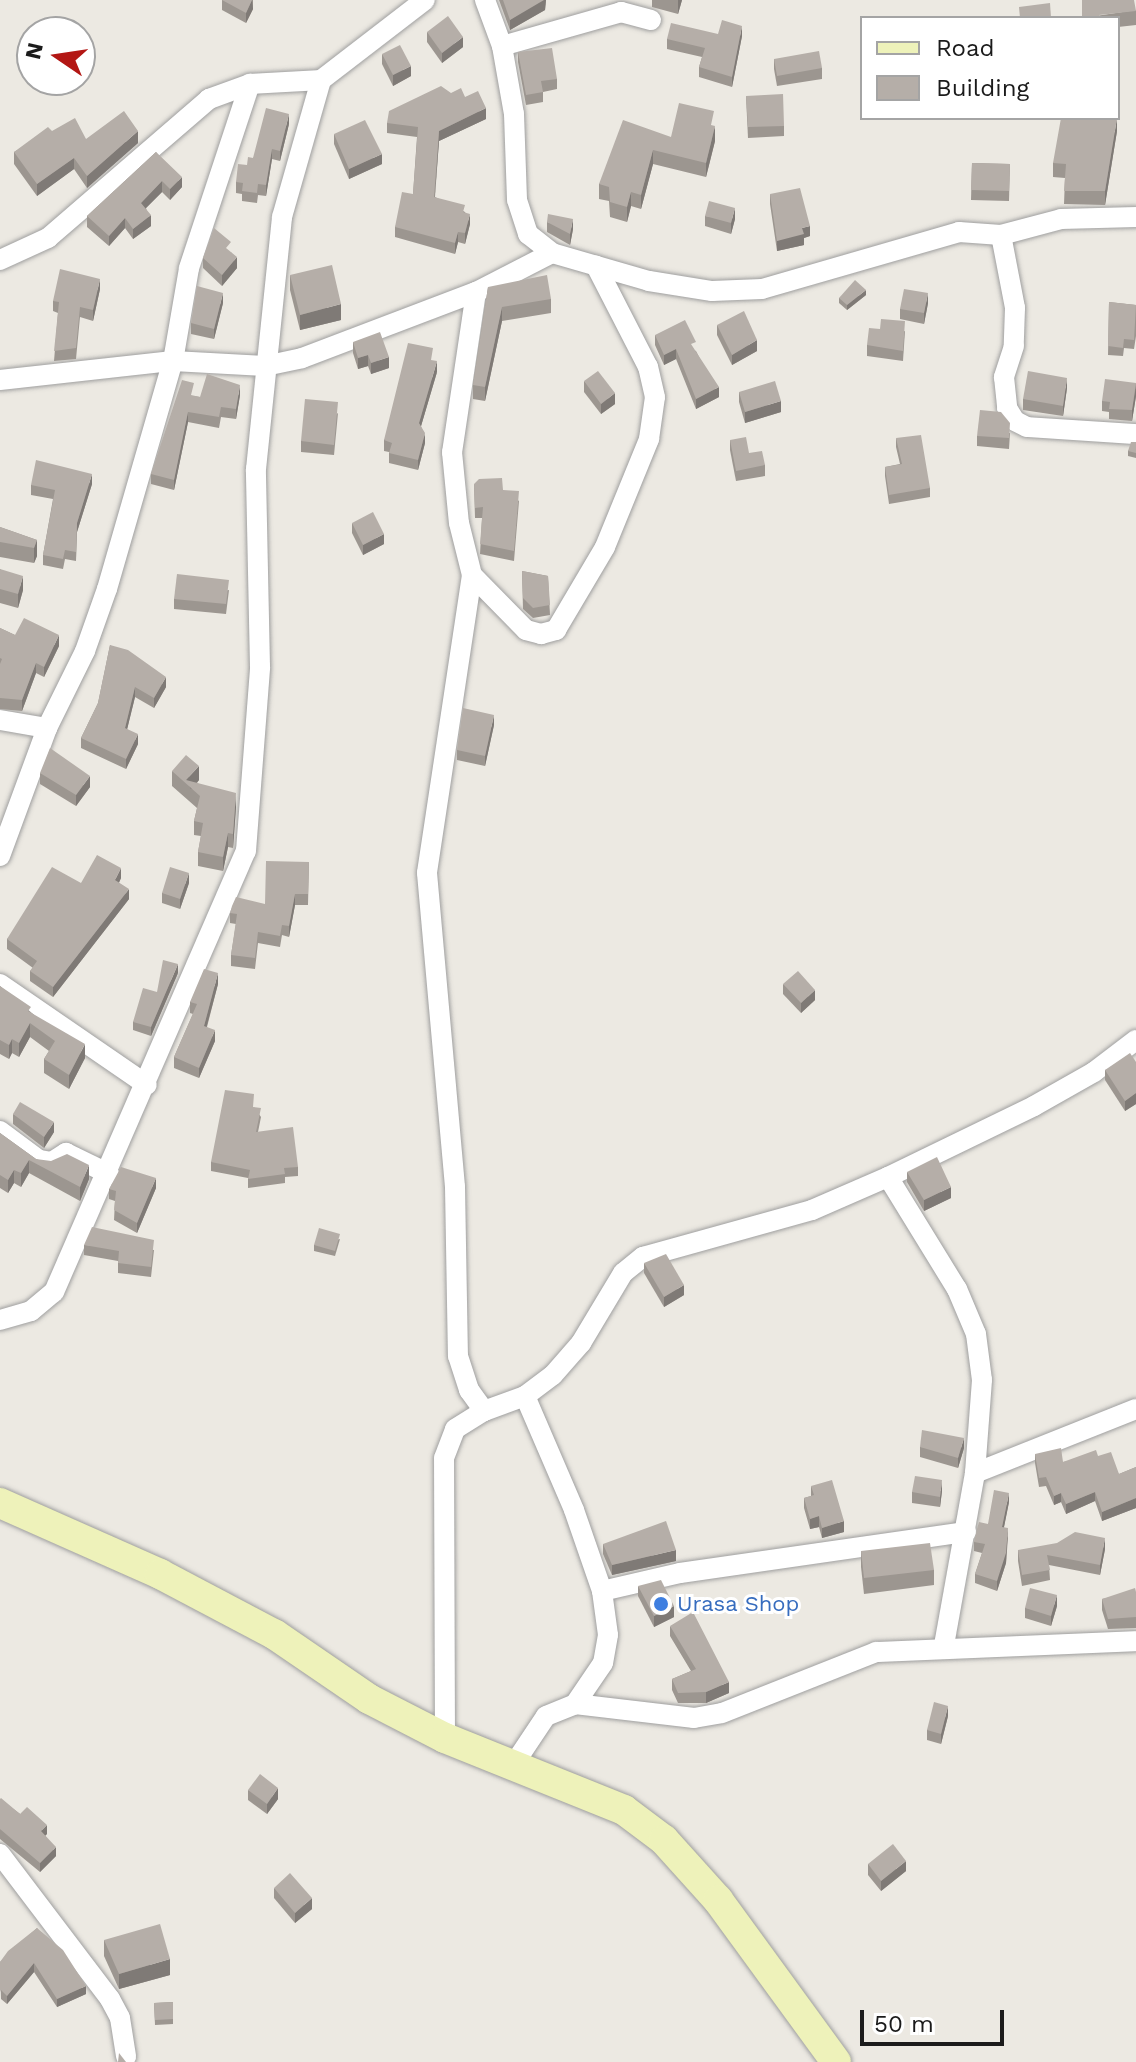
<!DOCTYPE html>
<style>
body{margin:0}
#map{position:relative;width:1136px;height:2062px;overflow:hidden;background:#ece9e2;font-family:"Work Sans",sans-serif}
div>[style]{position:absolute}
[style*='--x']{left:calc(var(--x)*1px);top:calc(var(--y)*1px);width:calc(var(--w)*1px);rotate:calc(var(--a)*1deg)}
.roads{filter:drop-shadow(0 0 2px #9f9f9f) drop-shadow(0 0 2px #9f9f9f)}
.street>*{height:20px;margin:-10px;padding:0 10px;transform-origin:10px;border-radius:10px;background:#fff}
.secondary>*{height:30px;margin:-15px;padding:0 15px;transform-origin:15px;border-radius:15px;background:#eef2ba}
.wall>*{inset:0;background:#9c9690}
.shaded-wall>*{inset:0;background:#7f7a76}
.building>*{inset:0;background:#b5aea8}
.dots>*{width:22px;height:22px;translate:-50% -50%;box-sizing:border-box;border:4px solid #fff;border-radius:50%}
span{translate:-50% -50%;white-space:nowrap;text-align:center;line-height:1.15;-webkit-text-stroke:6px #fff;paint-order:stroke}
.shop-label{font-size:22px;color:#366cbe}
.left{translate:0 -50%;text-align:left}
.legend{position:absolute;left:860px;top:16px;width:260px;height:104px;box-sizing:border-box;background:#fff;border:2px solid #a4a4a4;margin:0;padding:10px 14px;list-style:none;font-size:24px;color:#1b1b1b}
.legend li{display:flex;align-items:center;gap:16px;height:40px}
.legend b{width:40px;border:2px solid #a4a4a4}
.north{position:absolute;left:16px;top:16px;width:80px;height:80px;box-sizing:border-box;background:#fff;border:2px solid #a4a4a4;border-radius:50%;rotate:283deg;font-size:22px;font-weight:700;line-height:32px;text-align:center;color:#1b1b1b}
.north::after{content:'';display:block;margin:auto;width:28px;height:36px;background:#b31714;clip-path:polygon(50% 0,100% 100%,50% 72%,0 100%)}
.scale{position:absolute;left:860px;top:2010px;width:144px;height:36px;box-sizing:border-box;border:4px solid #1b1b1b;border-top:0;padding-left:10px;font-size:24px;line-height:28px;white-space:nowrap;color:#1b1b1b;-webkit-text-stroke:6px #fff;paint-order:stroke}
</style>
<div id="map">
<div class="roads">
<div class="street">
<div style="--x:485;--y:0;--w:49;--a:69.7"></div>
<div style="--x:502;--y:46;--w:69;--a:80"></div>
<div style="--x:514;--y:114;--w:86;--a:88"></div>
<div style="--x:517;--y:200;--w:36;--a:72"></div>
<div style="--x:528;--y:234;--w:31;--a:38"></div>
<div style="--x:552;--y:253;--w:101;--a:16.1"></div>
<div style="--x:649;--y:281;--w:64;--a:9"></div>
<div style="--x:712;--y:291;--w:50;--a:-2.3"></div>
<div style="--x:762;--y:289;--w:205;--a:-16.1"></div>
<div style="--x:959;--y:232;--w:42;--a:4.1"></div>
<div style="--x:1001;--y:235;--w:74;--a:79.1"></div>
<div style="--x:1015;--y:308;--w:38;--a:92"></div>
<div style="--x:1014;--y:346;--w:33;--a:108"></div>
<div style="--x:1004;--y:377;--w:31;--a:84"></div>
<div style="--x:1007;--y:408;--w:15;--a:58"></div>
<div style="--x:1015;--y:421;--w:13;--a:27"></div>
<div style="--x:1027;--y:427;--w:109;--a:3.7"></div>
<div style="--x:502;--y:46;--w:124;--a:-15.9"></div>
<div style="--x:621;--y:12;--w:31;--a:15"></div>
<div style="--x:1001;--y:235;--w:62;--a:-14.9"></div>
<div style="--x:1061;--y:219;--w:75;--a:-1.5"></div>
<div style="--x:0;--y:260;--w:53;--a:-24.6"></div>
<div style="--x:48;--y:238;--w:213;--a:-40.8"></div>
<div style="--x:209;--y:99;--w:44;--a:-20.1"></div>
<div style="--x:250;--y:84;--w:71;--a:-3.2"></div>
<div style="--x:476;--y:292;--w:162;--a:98.5"></div>
<div style="--x:452;--y:452;--w:71;--a:84.4"></div>
<div style="--x:459;--y:523;--w:54;--a:76"></div>
<div style="--x:472;--y:575;--w:301;--a:98.6"></div>
<div style="--x:427;--y:873;--w:315;--a:84.9"></div>
<div style="--x:455;--y:1187;--w:169;--a:89"></div>
<div style="--x:458;--y:1356;--w:36;--a:72"></div>
<div style="--x:469;--y:1390;--w:26;--a:54"></div>
<div style="--x:0;--y:380;--w:174;--a:-6.3"></div>
<div style="--x:173;--y:361;--w:92;--a:3.1"></div>
<div style="--x:265;--y:366;--w:38;--a:-12"></div>
<div style="--x:302;--y:358;--w:186;--a:-20.8"></div>
<div style="--x:476;--y:292;--w:85;--a:-27.2"></div>
<div style="--x:472;--y:575;--w:77;--a:45.5"></div>
<div style="--x:526;--y:630;--w:16;--a:15"></div>
<div style="--x:541;--y:634;--w:16;--a:-15"></div>
<div style="--x:556;--y:630;--w:96;--a:-59.4"></div>
<div style="--x:605;--y:547;--w:117;--a:-67.8"></div>
<div style="--x:649;--y:439;--w:42;--a:-81.9"></div>
<div style="--x:655;--y:397;--w:31;--a:-103"></div>
<div style="--x:648;--y:367;--w:114;--a:-117.2"></div>
<div style="--x:0;--y:720;--w:48;--a:9.7"></div>
<div style="--x:0;--y:856;--w:136;--a:-69.8"></div>
<div style="--x:47;--y:728;--w:86;--a:-63.7"></div>
<div style="--x:85;--y:651;--w:66;--a:-70.5"></div>
<div style="--x:107;--y:589;--w:237;--a:-73.9"></div>
<div style="--x:173;--y:361;--w:94;--a:-80.2"></div>
<div style="--x:189;--y:268;--w:194;--a:-71.7"></div>
<div style="--x:0;--y:984;--w:178;--a:34.5"></div>
<div style="--x:0;--y:1131;--w:49;--a:36.6"></div>
<div style="--x:39;--y:1160;--w:13;--a:9"></div>
<div style="--x:52;--y:1162;--w:17;--a:-33"></div>
<div style="--x:66;--y:1153;--w:48;--a:26"></div>
<div style="--x:888;--y:1177;--w:132;--a:58.4"></div>
<div style="--x:957;--y:1289;--w:49;--a:67.1"></div>
<div style="--x:976;--y:1334;--w:46;--a:82.6"></div>
<div style="--x:982;--y:1380;--w:93;--a:94.3"></div>
<div style="--x:975;--y:1473;--w:176;--a:100.2"></div>
<div style="--x:0;--y:1320;--w:32;--a:-16"></div>
<div style="--x:31;--y:1311;--w:30;--a:-40"></div>
<div style="--x:54;--y:1292;--w:481;--a:-66.5"></div>
<div style="--x:246;--y:851;--w:185;--a:-85.6"></div>
<div style="--x:260;--y:667;--w:198;--a:-91.2"></div>
<div style="--x:256;--y:469;--w:253;--a:-84.1"></div>
<div style="--x:282;--y:217;--w:142;--a:-74.1"></div>
<div style="--x:321;--y:80;--w:131;--a:-37.6"></div>
<div style="--x:525;--y:1396;--w:124;--a:66.7"></div>
<div style="--x:574;--y:1510;--w:86;--a:70.9"></div>
<div style="--x:602;--y:1591;--w:44;--a:82.2"></div>
<div style="--x:608;--y:1635;--w:28;--a:100"></div>
<div style="--x:603;--y:1663;--w:50;--a:124.3"></div>
<div style="--x:975;--y:1473;--w:173;--a:-21.7"></div>
<div style="--x:602;--y:1591;--w:80;--a:-13"></div>
<div style="--x:680;--y:1573;--w:289;--a:-8.2"></div>
<div style="--x:445;--y:1738;--w:280;--a:-90.2"></div>
<div style="--x:444;--y:1458;--w:31;--a:-69"></div>
<div style="--x:455;--y:1429;--w:34;--a:-32"></div>
<div style="--x:484;--y:1411;--w:44;--a:-20.1"></div>
<div style="--x:525;--y:1396;--w:35;--a:-37"></div>
<div style="--x:553;--y:1375;--w:43;--a:-48.8"></div>
<div style="--x:581;--y:1343;--w:82;--a:-59"></div>
<div style="--x:623;--y:1273;--w:26;--a:-39"></div>
<div style="--x:643;--y:1257;--w:175;--a:-15.5"></div>
<div style="--x:812;--y:1210;--w:83;--a:-23.5"></div>
<div style="--x:888;--y:1177;--w:162;--a:-25.9"></div>
<div style="--x:1034;--y:1106;--w:69;--a:-29.5"></div>
<div style="--x:1094;--y:1072;--w:53;--a:-37.3"></div>
<div style="--x:512;--y:1767;--w:61;--a:-56.3"></div>
<div style="--x:546;--y:1716;--w:31;--a:-22"></div>
<div style="--x:575;--y:1704;--w:120;--a:6.7"></div>
<div style="--x:694;--y:1718;--w:28;--a:-10"></div>
<div style="--x:722;--y:1713;--w:166;--a:-21.6"></div>
<div style="--x:876;--y:1652;--w:260;--a:-2.4"></div>
<div style="--x:0;--y:1854;--w:182;--a:52.8"></div>
<div style="--x:110;--y:1999;--w:21;--a:62"></div>
<div style="--x:120;--y:2018;--w:39;--a:81"></div>
</div>
<div class="secondary">
<div style="--x:0;--y:1503;--w:175;--a:23.9"></div>
<div style="--x:160;--y:1574;--w:129;--a:27.8"></div>
<div style="--x:274;--y:1634;--w:115;--a:34.4"></div>
<div style="--x:369;--y:1699;--w:85;--a:27.2"></div>
<div style="--x:445;--y:1738;--w:193;--a:21.9"></div>
<div style="--x:624;--y:1810;--w:50;--a:36.9"></div>
<div style="--x:664;--y:1840;--w:81;--a:48"></div>
<div style="--x:718;--y:1900;--w:200;--a:53.9"></div>
</div>
</div>
<div class="wall">
<div style="clip-path:polygon(222px 0,253px 0,253px 9px,246px 23px,222px 10px)"></div>
<div style="clip-path:polygon(499px 0,546px 0,545px 10px,510px 30px)"></div>
<div style="clip-path:polygon(652px 0,682px 0,678px 14px,652px 7px)"></div>
<div style="clip-path:polygon(1136px 10px,1136px 25px,1118px 27px,1118px 18px,1082px 18px)"></div>
<div style="clip-path:polygon(427px 32px,463px 47px,442px 63px,427px 42px)"></div>
<div style="clip-path:polygon(718px 34px,742px 36px,732px 87px,699px 77px,699px 67px,702px 57px,667px 49px,667px 39px)"></div>
<div style="clip-path:polygon(518px 52px,557px 79px,557px 89px,543px 92px,543px 102px,526px 105px,518px 62px)"></div>
<div style="clip-path:polygon(382px 54px,411px 76px,393px 86px,382px 64px)"></div>
<div style="clip-path:polygon(774px 59px,822px 68px,822px 79px,777px 86px,774px 69px)"></div>
<div style="clip-path:polygon(49px 80px,67px 80px,66px 89px,49px 86px)"></div>
<div style="clip-path:polygon(451px 93px,465px 97px,486px 119px,439px 141px,435px 197px,465px 212px,470px 224px,465px 244px,458px 242px,455px 254px,395px 237px,395px 227px,413px 194px,417px 137px,387px 133px,387px 123px)"></div>
<div style="clip-path:polygon(746px 96px,784px 126px,784px 136px,748px 138px)"></div>
<div style="clip-path:polygon(289px 124px,280px 161px,272px 159px,266px 196px,258px 195px,257px 203px,242px 201px,242px 194px,236px 193px,236px 182px,253px 158px)"></div>
<div style="clip-path:polygon(714px 126px,715px 141px,706px 177px,653px 164px,641px 209px,631px 206px,627px 222px,610px 217px,609px 201px,599px 199px,599px 184px,671px 137px)"></div>
<div style="clip-path:polygon(52px 131px,86px 139px,138px 143px,87px 188px,74px 169px,37px 196px,14px 164px,14px 152px)"></div>
<div style="clip-path:polygon(1117px 131px,1105px 205px,1064px 204px,1065px 178px,1053px 177px,1053px 163px)"></div>
<div style="clip-path:polygon(334px 134px,382px 164px,349px 179px,334px 144px)"></div>
<div style="clip-path:polygon(156px 152px,182px 187px,170px 200px,162px 192px,146px 208px,151px 226px,133px 239px,125px 228px,109px 246px,87px 227px,87px 216px)"></div>
<div style="clip-path:polygon(972px 163px,1010px 164px,1009px 201px,971px 200px)"></div>
<div style="clip-path:polygon(770px 194px,810px 236px,804px 238px,804px 245px,777px 251px,770px 204px)"></div>
<div style="clip-path:polygon(705px 216px,735px 219px,731px 234px,705px 226px)"></div>
<div style="clip-path:polygon(547px 222px,573px 229px,570px 245px,547px 232px)"></div>
<div style="clip-path:polygon(231px 252px,237px 268px,222px 286px,203px 268px,203px 258px)"></div>
<div style="clip-path:polygon(290px 275px,341px 320px,300px 330px,290px 290px)"></div>
<div style="clip-path:polygon(488px 287px,551px 299px,551px 313px,502px 321px,485px 401px,473px 399px,473px 385px)"></div>
<div style="clip-path:polygon(100px 289px,93px 321px,80px 317px,76px 359px,54px 361px,58px 313px,53px 311px,53px 301px)"></div>
<div style="clip-path:polygon(866px 295px,847px 310px,839px 303px,839px 298px)"></div>
<div style="clip-path:polygon(1109px 302px,1136px 305px,1136px 336px,1134px 349px,1124px 348px,1123px 356px,1108px 355px)"></div>
<div style="clip-path:polygon(223px 303px,214px 339px,191px 334px,191px 323px)"></div>
<div style="clip-path:polygon(928px 303px,924px 324px,900px 319px,900px 309px)"></div>
<div style="clip-path:polygon(717px 325px,757px 351px,732px 365px,717px 335px)"></div>
<div style="clip-path:polygon(905px 331px,903px 361px,867px 356px,867px 345px)"></div>
<div style="clip-path:polygon(655px 335px,696px 351px,719px 397px,696px 409px,676px 359px,664px 365px,655px 345px)"></div>
<div style="clip-path:polygon(353px 342px,389px 368px,371px 374px,368px 366px,358px 369px,353px 353px)"></div>
<div style="clip-path:polygon(437px 372px,421px 426px,425px 443px,418px 470px,389px 463px,389px 452px,384px 451px,384px 440px)"></div>
<div style="clip-path:polygon(584px 381px,615px 404px,601px 414px,584px 392px)"></div>
<div style="clip-path:polygon(1136px 383px,1136px 396px,1132px 421px,1109px 419px,1109px 412px,1102px 411px,1102px 401px)"></div>
<div style="clip-path:polygon(1067px 388px,1063px 416px,1023px 410px,1023px 399px)"></div>
<div style="clip-path:polygon(739px 392px,781px 412px,745px 423px,739px 402px)"></div>
<div style="clip-path:polygon(240px 395px,236px 419px,221px 417px,219px 428px,188px 422px,174px 490px,151px 484px,151px 474px,193px 396px,200px 397px)"></div>
<div style="clip-path:polygon(338px 413px,334px 455px,301px 452px,301px 441px)"></div>
<div style="clip-path:polygon(1010px 433px,1009px 449px,977px 446px,977px 436px)"></div>
<div style="clip-path:polygon(896px 438px,930px 488px,930px 497px,889px 504px,885px 476px,885px 467px,900px 464px,896px 447px)"></div>
<div style="clip-path:polygon(730px 440px,765px 465px,765px 476px,736px 481px,730px 450px)"></div>
<div style="clip-path:polygon(1136px 442px,1136px 458px,1128px 456px,1128px 451px)"></div>
<div style="clip-path:polygon(92px 484px,77px 532px,76px 561px,65px 559px,63px 569px,43px 565px,43px 555px,53px 499px,31px 495px,31px 485px)"></div>
<div style="clip-path:polygon(474px 484px,503px 490px,519px 501px,514px 561px,480px 554px,482px 518px,475px 518px)"></div>
<div style="clip-path:polygon(352px 523px,384px 544px,363px 555px,352px 533px)"></div>
<div style="clip-path:polygon(0 527px,37px 540px,37px 556px,34px 563px,0 557px)"></div>
<div style="clip-path:polygon(0 569px,23px 590px,18px 608px,0 603px)"></div>
<div style="clip-path:polygon(522px 571px,548px 576px,550px 615px,533px 618px,523px 609px)"></div>
<div style="clip-path:polygon(229px 590px,226px 614px,174px 609px,174px 599px)"></div>
<div style="clip-path:polygon(0 628px,15px 635px,59px 646px,44px 677px,36px 673px,22px 711px,0 709px)"></div>
<div style="clip-path:polygon(110px 645px,166px 687px,154px 708px,135px 697px,127px 729px,138px 744px,126px 769px,81px 748px,81px 738px,98px 703px)"></div>
<div style="clip-path:polygon(494px 725px,485px 766px,457px 760px,457px 750px)"></div>
<div style="clip-path:polygon(172px 771px,199px 780px,197px 783px,236px 807px,233px 848px,228px 847px,223px 871px,198px 866px,198px 852px,201px 836px,194px 835px,194px 821px,197px 808px,172px 786px)"></div>
<div style="clip-path:polygon(40px 773px,90px 787px,76px 806px,40px 784px)"></div>
<div style="clip-path:polygon(309px 862px,308px 905px,295px 905px,289px 937px,282px 935px,280px 947px,258px 943px,255px 969px,231px 966px,231px 955px,236px 924px,230px 923px,230px 913px,265px 904px)"></div>
<div style="clip-path:polygon(121px 878px,119px 883px,129px 899px,53px 997px,30px 981px,30px 971px,33px 968px,7px 949px,7px 939px,81px 883px)"></div>
<div style="clip-path:polygon(189px 883px,180px 909px,162px 903px,162px 893px)"></div>
<div style="clip-path:polygon(178px 973px,151px 1036px,133px 1030px,133px 1022px)"></div>
<div style="clip-path:polygon(218px 984px,207px 1027px,215px 1041px,199px 1078px,174px 1068px,174px 1057px,193px 1014px,190px 1013px,190px 1002px)"></div>
<div style="clip-path:polygon(783px 984px,815px 1000px,801px 1013px,783px 994px)"></div>
<div style="clip-path:polygon(0 986px,85px 1058px,69px 1089px,44px 1073px,44px 1059px,49px 1051px,30px 1037px,19px 1057px,12px 1053px,9px 1059px,0 1054px)"></div>
<div style="clip-path:polygon(1136px 1062px,1136px 1104px,1125px 1111px,1105px 1080px,1105px 1070px)"></div>
<div style="clip-path:polygon(254px 1107px,261px 1117px,258px 1132px,298px 1167px,298px 1176px,285px 1177px,285px 1183px,248px 1188px,248px 1178px,211px 1171px,211px 1162px)"></div>
<div style="clip-path:polygon(13px 1114px,54px 1132px,44px 1148px,13px 1124px)"></div>
<div style="clip-path:polygon(0 1133px,36px 1159px,89px 1179px,80px 1201px,29px 1173px,21px 1187px,14px 1183px,8px 1193px,0 1188px)"></div>
<div style="clip-path:polygon(907px 1172px,951px 1198px,924px 1211px,907px 1182px)"></div>
<div style="clip-path:polygon(156px 1188px,137px 1233px,114px 1220px,115px 1201px,109px 1199px,109px 1189px)"></div>
<div style="clip-path:polygon(340px 1239px,335px 1256px,314px 1251px,314px 1245px)"></div>
<div style="clip-path:polygon(84px 1245px,154px 1250px,151px 1277px,118px 1273px,118px 1261px,84px 1255px)"></div>
<div style="clip-path:polygon(644px 1263px,684px 1295px,664px 1307px,644px 1273px)"></div>
<div style="clip-path:polygon(920px 1447px,964px 1448px,958px 1468px,920px 1457px)"></div>
<div style="clip-path:polygon(1035px 1454px,1063px 1462px,1098px 1456px,1119px 1474px,1136px 1467px,1136px 1508px,1102px 1521px,1095px 1501px,1066px 1514px,1061px 1502px,1054px 1505px,1046px 1486px,1039px 1487px,1035px 1463px)"></div>
<div style="clip-path:polygon(811px 1486px,844px 1532px,822px 1538px,819px 1527px,810px 1529px,804px 1508px,804px 1498px,811px 1496px)"></div>
<div style="clip-path:polygon(942px 1491px,940px 1507px,912px 1503px,912px 1492px)"></div>
<div style="clip-path:polygon(1009px 1502px,1004px 1527px,1008px 1538px,1006px 1563px,997px 1591px,975px 1583px,975px 1574px,982px 1553px,974px 1551px,974px 1542px,988px 1524px)"></div>
<div style="clip-path:polygon(603px 1544px,676px 1561px,612px 1575px,603px 1554px)"></div>
<div style="clip-path:polygon(1105px 1549px,1100px 1575px,1049px 1565px,1050px 1580px,1022px 1586px,1018px 1561px,1018px 1550px)"></div>
<div style="clip-path:polygon(861px 1551px,934px 1570px,934px 1585px,864px 1594px,861px 1567px)"></div>
<div style="clip-path:polygon(638px 1586px,674px 1617px,654px 1627px,638px 1596px)"></div>
<div style="clip-path:polygon(1136px 1592px,1136px 1628px,1108px 1629px,1102px 1610px,1102px 1599px)"></div>
<div style="clip-path:polygon(1057px 1606px,1051px 1626px,1025px 1618px,1025px 1608px)"></div>
<div style="clip-path:polygon(670px 1626px,729px 1693px,706px 1703px,678px 1703px,672px 1690px,672px 1679px,691px 1671px,670px 1636px)"></div>
<div style="clip-path:polygon(948px 1716px,941px 1744px,927px 1740px,927px 1730px)"></div>
<div style="clip-path:polygon(248px 1790px,278px 1799px,267px 1814px,248px 1800px)"></div>
<div style="clip-path:polygon(0 1799px,47px 1834px,45px 1835px,56px 1856px,40px 1872px,0 1839px)"></div>
<div style="clip-path:polygon(868px 1864px,906px 1871px,881px 1891px,868px 1875px)"></div>
<div style="clip-path:polygon(274px 1888px,312px 1909px,295px 1923px,274px 1898px)"></div>
<div style="clip-path:polygon(37px 1928px,86px 1994px,57px 2007px,34px 1972px,7px 2004px,1px 1999px,0 1962px)"></div>
<div style="clip-path:polygon(104px 1940px,170px 1975px,119px 1989px,104px 1956px)"></div>
<div style="clip-path:polygon(173px 2002px,173px 2024px,155px 2025px,154px 2003px)"></div>
</div>
<div class="shaded-wall">
<div style="clip-path:polygon(252px 0,253px 9px,246px 23px,246px 13px)"></div>
<div style="clip-path:polygon(540px 0,546px 0,545px 10px,510px 30px,510px 20px)"></div>
<div style="clip-path:polygon(678px 0,682px 0,678px 14px)"></div>
<div style="clip-path:polygon(742px 26px,742px 36px,732px 87px,732px 77px)"></div>
<div style="clip-path:polygon(463px 37px,463px 47px,442px 63px,442px 53px)"></div>
<div style="clip-path:polygon(411px 66px,411px 76px,393px 86px,393px 75px)"></div>
<div style="clip-path:polygon(486px 108px,486px 119px,439px 141px,434px 207px,439px 131px)"></div>
<div style="clip-path:polygon(289px 114px,289px 124px,280px 161px,280px 151px)"></div>
<div style="clip-path:polygon(1117px 118px,1117px 131px,1105px 205px,1105px 191px)"></div>
<div style="clip-path:polygon(715px 126px,715px 141px,706px 177px,706px 163px)"></div>
<div style="clip-path:polygon(138px 131px,138px 143px,87px 188px,87px 176px)"></div>
<div style="clip-path:polygon(272px 149px,272px 159px,266px 196px,266px 185px)"></div>
<div style="clip-path:polygon(653px 150px,653px 164px,641px 209px,641px 195px)"></div>
<div style="clip-path:polygon(382px 154px,382px 164px,349px 179px,349px 169px)"></div>
<div style="clip-path:polygon(74px 158px,74px 169px,37px 196px,37px 184px)"></div>
<div style="clip-path:polygon(182px 177px,182px 187px,170px 200px,170px 189px)"></div>
<div style="clip-path:polygon(162px 181px,162px 192px,141px 213px,141px 203px)"></div>
<div style="clip-path:polygon(631px 192px,631px 206px,627px 222px,627px 207px)"></div>
<div style="clip-path:polygon(735px 208px,735px 219px,731px 234px,731px 223px)"></div>
<div style="clip-path:polygon(470px 214px,470px 224px,465px 244px,465px 233px)"></div>
<div style="clip-path:polygon(151px 215px,151px 226px,133px 239px,133px 229px)"></div>
<div style="clip-path:polygon(125px 218px,125px 228px,109px 246px,109px 236px)"></div>
<div style="clip-path:polygon(573px 219px,573px 229px,570px 245px,570px 234px)"></div>
<div style="clip-path:polygon(810px 226px,810px 236px,804px 238px,804px 245px,777px 251px,777px 241px,802px 228px)"></div>
<div style="clip-path:polygon(458px 232px,458px 242px,455px 254px,455px 243px)"></div>
<div style="clip-path:polygon(237px 257px,237px 268px,222px 286px,222px 275px)"></div>
<div style="clip-path:polygon(100px 279px,100px 289px,93px 321px,93px 310px)"></div>
<div style="clip-path:polygon(866px 290px,866px 295px,847px 310px,847px 305px)"></div>
<div style="clip-path:polygon(223px 293px,223px 303px,214px 339px,214px 329px)"></div>
<div style="clip-path:polygon(928px 293px,928px 303px,924px 324px,924px 313px)"></div>
<div style="clip-path:polygon(341px 304px,341px 320px,300px 330px,300px 315px)"></div>
<div style="clip-path:polygon(502px 307px,502px 321px,485px 401px,485px 387px)"></div>
<div style="clip-path:polygon(757px 340px,757px 351px,732px 365px,732px 355px)"></div>
<div style="clip-path:polygon(676px 349px,676px 359px,664px 365px,664px 355px)"></div>
<div style="clip-path:polygon(368px 355px,368px 366px,358px 369px,358px 358px)"></div>
<div style="clip-path:polygon(389px 357px,389px 368px,371px 374px,371px 363px)"></div>
<div style="clip-path:polygon(437px 361px,437px 372px,419px 433px,419px 423px)"></div>
<div style="clip-path:polygon(1067px 378px,1067px 388px,1063px 416px,1063px 406px)"></div>
<div style="clip-path:polygon(240px 385px,240px 395px,236px 419px,236px 409px)"></div>
<div style="clip-path:polygon(1136px 386px,1136px 396px,1132px 421px,1132px 410px)"></div>
<div style="clip-path:polygon(719px 387px,719px 397px,696px 409px,696px 399px)"></div>
<div style="clip-path:polygon(615px 393px,615px 404px,601px 414px,601px 404px)"></div>
<div style="clip-path:polygon(781px 401px,781px 412px,745px 423px,745px 412px)"></div>
<div style="clip-path:polygon(188px 412px,188px 422px,174px 490px,174px 480px)"></div>
<div style="clip-path:polygon(425px 433px,425px 443px,418px 470px,418px 460px)"></div>
<div style="clip-path:polygon(92px 474px,92px 484px,77px 532px,76px 561px,77px 523px)"></div>
<div style="clip-path:polygon(384px 534px,384px 544px,363px 555px,363px 545px)"></div>
<div style="clip-path:polygon(37px 540px,37px 556px,34px 563px,34px 548px)"></div>
<div style="clip-path:polygon(23px 576px,23px 590px,18px 608px,18px 594px)"></div>
<div style="clip-path:polygon(59px 635px,59px 646px,44px 677px,44px 667px)"></div>
<div style="clip-path:polygon(36px 663px,36px 673px,22px 711px,22px 700px)"></div>
<div style="clip-path:polygon(166px 677px,166px 687px,154px 708px,154px 698px)"></div>
<div style="clip-path:polygon(135px 687px,135px 697px,125px 738px,125px 728px)"></div>
<div style="clip-path:polygon(494px 715px,494px 725px,485px 766px,485px 756px)"></div>
<div style="clip-path:polygon(138px 734px,138px 744px,126px 769px,126px 759px)"></div>
<div style="clip-path:polygon(199px 766px,199px 780px,191px 789px,186px 780px)"></div>
<div style="clip-path:polygon(90px 776px,90px 787px,76px 806px,76px 795px)"></div>
<div style="clip-path:polygon(236px 793px,236px 807px,233px 848px,233px 834px)"></div>
<div style="clip-path:polygon(228px 833px,228px 847px,223px 871px,223px 857px)"></div>
<div style="clip-path:polygon(121px 868px,121px 878px,115px 890px,115px 880px)"></div>
<div style="clip-path:polygon(189px 873px,189px 883px,180px 909px,180px 899px)"></div>
<div style="clip-path:polygon(129px 889px,129px 899px,53px 997px,53px 987px)"></div>
<div style="clip-path:polygon(295px 894px,295px 905px,289px 937px,289px 926px)"></div>
<div style="clip-path:polygon(178px 964px,178px 973px,151px 1036px,151px 1027px)"></div>
<div style="clip-path:polygon(218px 973px,218px 984px,204px 1036px,204px 1026px)"></div>
<div style="clip-path:polygon(815px 990px,815px 1000px,801px 1013px,801px 1003px)"></div>
<div style="clip-path:polygon(30px 1023px,30px 1037px,19px 1057px,19px 1043px)"></div>
<div style="clip-path:polygon(215px 1030px,215px 1041px,199px 1078px,199px 1068px)"></div>
<div style="clip-path:polygon(12px 1039px,12px 1053px,9px 1059px,9px 1045px)"></div>
<div style="clip-path:polygon(85px 1044px,85px 1058px,69px 1089px,69px 1075px)"></div>
<div style="clip-path:polygon(1136px 1093px,1136px 1104px,1125px 1111px,1125px 1101px)"></div>
<div style="clip-path:polygon(54px 1122px,54px 1132px,44px 1148px,44px 1137px)"></div>
<div style="clip-path:polygon(29px 1160px,29px 1173px,21px 1187px,21px 1173px)"></div>
<div style="clip-path:polygon(89px 1165px,89px 1179px,80px 1201px,80px 1187px)"></div>
<div style="clip-path:polygon(14px 1170px,14px 1183px,8px 1193px,8px 1180px)"></div>
<div style="clip-path:polygon(156px 1178px,156px 1188px,137px 1233px,137px 1223px)"></div>
<div style="clip-path:polygon(951px 1187px,951px 1198px,924px 1211px,924px 1200px)"></div>
<div style="clip-path:polygon(684px 1285px,684px 1295px,664px 1307px,664px 1297px)"></div>
<div style="clip-path:polygon(964px 1438px,964px 1448px,958px 1468px,958px 1458px)"></div>
<div style="clip-path:polygon(942px 1480px,942px 1491px,940px 1507px,940px 1497px)"></div>
<div style="clip-path:polygon(1095px 1492px,1095px 1501px,1066px 1514px,1066px 1504px)"></div>
<div style="clip-path:polygon(1009px 1493px,1009px 1502px,1002px 1537px,1002px 1527px)"></div>
<div style="clip-path:polygon(1061px 1493px,1061px 1502px,1054px 1505px,1054px 1496px)"></div>
<div style="clip-path:polygon(1136px 1498px,1136px 1508px,1102px 1521px,1102px 1512px)"></div>
<div style="clip-path:polygon(819px 1516px,819px 1527px,810px 1529px,810px 1519px)"></div>
<div style="clip-path:polygon(844px 1521px,844px 1532px,822px 1538px,822px 1528px)"></div>
<div style="clip-path:polygon(1008px 1528px,1006px 1563px,997px 1591px,997px 1581px)"></div>
<div style="clip-path:polygon(1105px 1538px,1105px 1549px,1100px 1575px,1100px 1565px)"></div>
<div style="clip-path:polygon(676px 1550px,676px 1561px,612px 1575px,612px 1565px)"></div>
<div style="clip-path:polygon(1057px 1595px,1057px 1606px,1051px 1626px,1051px 1616px)"></div>
<div style="clip-path:polygon(674px 1606px,674px 1617px,654px 1627px,654px 1616px)"></div>
<div style="clip-path:polygon(729px 1682px,729px 1693px,706px 1703px,706px 1692px)"></div>
<div style="clip-path:polygon(948px 1706px,948px 1716px,941px 1744px,941px 1734px)"></div>
<div style="clip-path:polygon(278px 1788px,278px 1799px,267px 1814px,267px 1804px)"></div>
<div style="clip-path:polygon(47px 1825px,47px 1834px,41px 1840px,41px 1831px)"></div>
<div style="clip-path:polygon(56px 1847px,56px 1856px,40px 1872px,40px 1863px)"></div>
<div style="clip-path:polygon(906px 1861px,906px 1871px,881px 1891px,881px 1881px)"></div>
<div style="clip-path:polygon(312px 1898px,312px 1909px,295px 1923px,295px 1913px)"></div>
<div style="clip-path:polygon(170px 1959px,170px 1975px,119px 1989px,119px 1974px)"></div>
<div style="clip-path:polygon(34px 1963px,34px 1972px,7px 2004px,7px 1996px)"></div>
<div style="clip-path:polygon(86px 1986px,86px 1994px,57px 2007px,57px 1999px)"></div>
</div>
<div class="building">
<div style="clip-path:polygon(222px 0,252px 0,246px 13px)"></div>
<div style="clip-path:polygon(503px 0,544px 0,510px 20px)"></div>
<div style="clip-path:polygon(1082px 0,1134px 0,1136px 11px,1099px 15px,1099px 18px,1082px 18px)"></div>
<div style="clip-path:polygon(1050px 3px,1051px 18px,1020px 18px,1019px 7px)"></div>
<div style="clip-path:polygon(448px 16px,463px 37px,442px 53px,427px 32px)"></div>
<div style="clip-path:polygon(722px 20px,742px 26px,732px 77px,699px 67px,705px 48px,667px 39px,671px 23px,718px 34px)"></div>
<div style="clip-path:polygon(400px 45px,411px 66px,393px 75px,382px 54px)"></div>
<div style="clip-path:polygon(552px 48px,557px 79px,541px 81px,543px 92px,526px 95px,518px 52px)"></div>
<div style="clip-path:polygon(819px 51px,822px 68px,777px 76px,774px 59px)"></div>
<div style="clip-path:polygon(441px 86px,451px 93px,461px 88px,465px 97px,478px 91px,486px 108px,439px 131px,434px 197px,465px 205px,463px 212px,470px 214px,465px 233px,458px 232px,455px 243px,395px 227px,402px 192px,413px 194px,418px 127px,387px 123px,389px 111px)"></div>
<div style="clip-path:polygon(783px 94px,784px 126px,748px 127px,746px 96px)"></div>
<div style="clip-path:polygon(679px 103px,714px 111px,711px 125px,715px 126px,706px 163px,653px 150px,641px 195px,631px 192px,627px 207px,610px 202px,609px 187px,599px 184px,623px 120px,671px 137px)"></div>
<div style="clip-path:polygon(266px 108px,289px 114px,280px 151px,272px 149px,266px 185px,258px 184px,257px 193px,242px 191px,243px 183px,236px 182px,238px 164px,247px 165px,248px 157px,253px 158px)"></div>
<div style="clip-path:polygon(124px 111px,138px 131px,87px 176px,74px 158px,37px 184px,14px 152px,48px 127px,52px 131px,75px 118px,86px 139px)"></div>
<div style="clip-path:polygon(1061px 118px,1117px 118px,1105px 191px,1064px 191px,1066px 164px,1053px 163px)"></div>
<div style="clip-path:polygon(365px 120px,382px 154px,349px 169px,334px 134px)"></div>
<div style="clip-path:polygon(156px 152px,182px 177px,170px 189px,162px 181px,141px 203px,151px 215px,133px 229px,125px 218px,109px 236px,87px 216px)"></div>
<div style="clip-path:polygon(972px 163px,1010px 164px,1009px 191px,971px 190px)"></div>
<div style="clip-path:polygon(800px 188px,810px 226px,802px 228px,804px 234px,777px 241px,770px 194px)"></div>
<div style="clip-path:polygon(709px 201px,735px 208px,731px 223px,705px 216px)"></div>
<div style="clip-path:polygon(548px 214px,573px 219px,570px 234px,547px 222px)"></div>
<div style="clip-path:polygon(214px 228px,231px 242px,226px 248px,237px 257px,222px 275px,203px 258px)"></div>
<div style="clip-path:polygon(332px 265px,341px 304px,300px 315px,290px 275px)"></div>
<div style="clip-path:polygon(60px 269px,100px 279px,93px 310px,80px 307px,76px 348px,54px 351px,59px 302px,53px 301px)"></div>
<div style="clip-path:polygon(547px 275px,551px 299px,502px 307px,485px 387px,473px 385px,488px 287px)"></div>
<div style="clip-path:polygon(855px 280px,866px 290px,847px 305px,839px 298px)"></div>
<div style="clip-path:polygon(197px 286px,223px 293px,214px 329px,191px 323px)"></div>
<div style="clip-path:polygon(904px 289px,928px 293px,924px 313px,900px 309px)"></div>
<div style="clip-path:polygon(1109px 302px,1136px 305px,1134px 340px,1124px 339px,1123px 348px,1108px 346px)"></div>
<div style="clip-path:polygon(744px 311px,757px 340px,732px 355px,717px 325px)"></div>
<div style="clip-path:polygon(881px 319px,905px 321px,903px 351px,867px 345px,869px 328px,880px 329px)"></div>
<div style="clip-path:polygon(685px 320px,696px 342px,691px 344px,719px 387px,696px 399px,676px 349px,664px 355px,655px 335px)"></div>
<div style="clip-path:polygon(380px 332px,389px 357px,371px 363px,368px 355px,358px 358px,353px 342px)"></div>
<div style="clip-path:polygon(408px 343px,433px 348px,431px 360px,437px 361px,419px 423px,425px 433px,418px 460px,389px 453px,392px 443px,384px 440px)"></div>
<div style="clip-path:polygon(598px 371px,615px 393px,601px 404px,584px 381px)"></div>
<div style="clip-path:polygon(1028px 371px,1067px 378px,1063px 406px,1023px 399px)"></div>
<div style="clip-path:polygon(207px 374px,240px 385px,236px 409px,221px 407px,219px 417px,188px 412px,174px 480px,151px 474px,182px 380px,194px 383px,191px 395px,200px 397px)"></div>
<div style="clip-path:polygon(1105px 379px,1136px 383px,1132px 410px,1109px 409px,1110px 402px,1102px 401px)"></div>
<div style="clip-path:polygon(775px 381px,781px 401px,745px 412px,739px 392px)"></div>
<div style="clip-path:polygon(305px 399px,338px 402px,334px 445px,301px 441px)"></div>
<div style="clip-path:polygon(980px 410px,1001px 412px,1010px 423px,1009px 438px,977px 436px)"></div>
<div style="clip-path:polygon(921px 435px,930px 488px,889px 495px,885px 467px,902px 464px,896px 438px)"></div>
<div style="clip-path:polygon(746px 437px,749px 453px,762px 451px,765px 465px,736px 471px,730px 440px)"></div>
<div style="clip-path:polygon(1131px 442px,1136px 442px,1136px 453px,1128px 451px)"></div>
<div style="clip-path:polygon(36px 460px,92px 474px,77px 523px,76px 552px,65px 550px,63px 559px,43px 555px,55px 490px,31px 485px)"></div>
<div style="clip-path:polygon(502px 478px,503px 490px,519px 491px,514px 551px,480px 544px,483px 507px,475px 508px,474px 484px,479px 479px)"></div>
<div style="clip-path:polygon(373px 512px,384px 534px,363px 545px,352px 523px)"></div>
<div style="clip-path:polygon(0 527px,37px 540px,34px 548px,0 542px)"></div>
<div style="clip-path:polygon(0 569px,23px 576px,18px 594px,0 589px)"></div>
<div style="clip-path:polygon(522px 571px,548px 576px,550px 605px,533px 608px,523px 598px)"></div>
<div style="clip-path:polygon(177px 574px,229px 580px,226px 604px,174px 599px)"></div>
<div style="clip-path:polygon(24px 618px,59px 635px,44px 667px,36px 663px,22px 700px,0 698px,0 664px,2px 659px,0 658px,0 628px,15px 635px)"></div>
<div style="clip-path:polygon(110px 645px,128px 650px,166px 677px,154px 698px,135px 687px,125px 728px,138px 734px,126px 759px,81px 738px,98px 703px)"></div>
<div style="clip-path:polygon(463px 708px,494px 715px,485px 756px,457px 750px)"></div>
<div style="clip-path:polygon(50px 748px,90px 776px,76px 795px,40px 773px)"></div>
<div style="clip-path:polygon(186px 755px,199px 766px,186px 780px,236px 793px,233px 834px,228px 833px,223px 857px,198px 852px,203px 823px,194px 821px,200px 796px,172px 771px)"></div>
<div style="clip-path:polygon(97px 855px,121px 868px,115px 880px,129px 889px,53px 987px,30px 971px,37px 961px,7px 939px,52px 867px,81px 883px)"></div>
<div style="clip-path:polygon(266px 861px,309px 862px,308px 894px,295px 894px,289px 926px,282px 925px,280px 936px,258px 932px,255px 958px,231px 955px,237px 914px,230px 913px,232px 906px,236px 897px,265px 904px)"></div>
<div style="clip-path:polygon(170px 867px,189px 873px,180px 899px,162px 893px)"></div>
<div style="clip-path:polygon(163px 960px,178px 964px,151px 1027px,133px 1022px,143px 988px,157px 992px)"></div>
<div style="clip-path:polygon(204px 969px,218px 973px,204px 1026px,215px 1030px,199px 1068px,174px 1057px,197px 1004px,190px 1002px)"></div>
<div style="clip-path:polygon(798px 971px,815px 990px,801px 1003px,783px 984px)"></div>
<div style="clip-path:polygon(0 986px,31px 1007px,28px 1011px,85px 1044px,69px 1075px,44px 1059px,55px 1041px,30px 1023px,19px 1043px,12px 1039px,9px 1045px,0 1040px)"></div>
<div style="clip-path:polygon(1130px 1053px,1136px 1062px,1136px 1093px,1125px 1101px,1105px 1070px)"></div>
<div style="clip-path:polygon(225px 1090px,254px 1094px,253px 1107px,261px 1108px,256px 1132px,293px 1127px,298px 1167px,284px 1168px,285px 1174px,248px 1179px,250px 1170px,211px 1162px)"></div>
<div style="clip-path:polygon(20px 1102px,54px 1122px,44px 1137px,13px 1114px)"></div>
<div style="clip-path:polygon(0 1133px,36px 1159px,51px 1161px,67px 1154px,89px 1165px,80px 1187px,29px 1160px,21px 1173px,14px 1170px,8px 1180px,0 1175px)"></div>
<div style="clip-path:polygon(937px 1157px,951px 1187px,924px 1200px,907px 1172px)"></div>
<div style="clip-path:polygon(121px 1167px,156px 1178px,137px 1223px,114px 1210px,116px 1191px,109px 1189px)"></div>
<div style="clip-path:polygon(92px 1227px,154px 1240px,151px 1267px,118px 1263px,119px 1251px,84px 1245px)"></div>
<div style="clip-path:polygon(319px 1228px,340px 1234px,335px 1251px,314px 1245px)"></div>
<div style="clip-path:polygon(666px 1254px,684px 1285px,664px 1297px,644px 1263px)"></div>
<div style="clip-path:polygon(922px 1430px,964px 1438px,958px 1458px,920px 1447px)"></div>
<div style="clip-path:polygon(1061px 1448px,1063px 1462px,1096px 1450px,1098px 1456px,1111px 1452px,1119px 1474px,1136px 1467px,1136px 1498px,1102px 1512px,1095px 1492px,1066px 1504px,1061px 1493px,1054px 1496px,1046px 1477px,1039px 1478px,1035px 1454px)"></div>
<div style="clip-path:polygon(915px 1476px,942px 1480px,940px 1497px,912px 1492px)"></div>
<div style="clip-path:polygon(832px 1480px,844px 1521px,822px 1528px,819px 1516px,810px 1519px,804px 1498px,814px 1495px,811px 1486px)"></div>
<div style="clip-path:polygon(994px 1490px,1009px 1493px,1002px 1527px,1008px 1528px,1006px 1553px,997px 1581px,975px 1574px,985px 1544px,974px 1542px,977px 1529px,979px 1522px,988px 1524px)"></div>
<div style="clip-path:polygon(666px 1521px,676px 1550px,612px 1565px,603px 1544px)"></div>
<div style="clip-path:polygon(1075px 1532px,1105px 1538px,1100px 1565px,1047px 1555px,1050px 1570px,1022px 1575px,1018px 1550px,1057px 1543px)"></div>
<div style="clip-path:polygon(930px 1543px,934px 1570px,864px 1578px,861px 1551px)"></div>
<div style="clip-path:polygon(661px 1580px,674px 1606px,654px 1616px,638px 1586px)"></div>
<div style="clip-path:polygon(1030px 1588px,1057px 1595px,1051px 1616px,1025px 1608px)"></div>
<div style="clip-path:polygon(1135px 1588px,1136px 1592px,1136px 1617px,1108px 1619px,1102px 1599px)"></div>
<div style="clip-path:polygon(693px 1612px,729px 1682px,706px 1692px,678px 1693px,672px 1679px,696px 1669px,670px 1626px)"></div>
<div style="clip-path:polygon(934px 1702px,948px 1706px,941px 1734px,927px 1730px)"></div>
<div style="clip-path:polygon(260px 1774px,278px 1788px,267px 1804px,248px 1790px)"></div>
<div style="clip-path:polygon(1px 1798px,20px 1814px,27px 1807px,47px 1825px,41px 1831px,56px 1847px,40px 1863px,0 1829px,0 1799px)"></div>
<div style="clip-path:polygon(893px 1844px,906px 1861px,881px 1881px,868px 1864px)"></div>
<div style="clip-path:polygon(290px 1873px,312px 1898px,295px 1913px,274px 1888px)"></div>
<div style="clip-path:polygon(160px 1924px,170px 1959px,119px 1974px,104px 1940px)"></div>
<div style="clip-path:polygon(37px 1928px,63px 1950px,86px 1986px,57px 1999px,34px 1963px,7px 1996px,1px 1990px,0 1992px,0 1962px,8px 1951px)"></div>
<div style="clip-path:polygon(173px 2002px,173px 2019px,155px 2020px,154px 2003px)"></div>
<div style="clip-path:polygon(119px 2053px,126px 2062px,118px 2062px)"></div>
</div>
<div class="dots">
<div style="left:661px;top:1604px;background:#3f7fe0"></div>
</div>
<div class="shop-label">
<span class="left" style="left:677px;top:1604px">Urasa Shop</span>
</div>
<ul class="legend">
<li><b style="height:10px;background:#eef2ba"></b>Road</li>
<li><b style="height:22px;background:#b5aea8"></b>Building</li>
</ul>
<div class="north">N</div>
<div class="scale">50 m</div>
</div>
